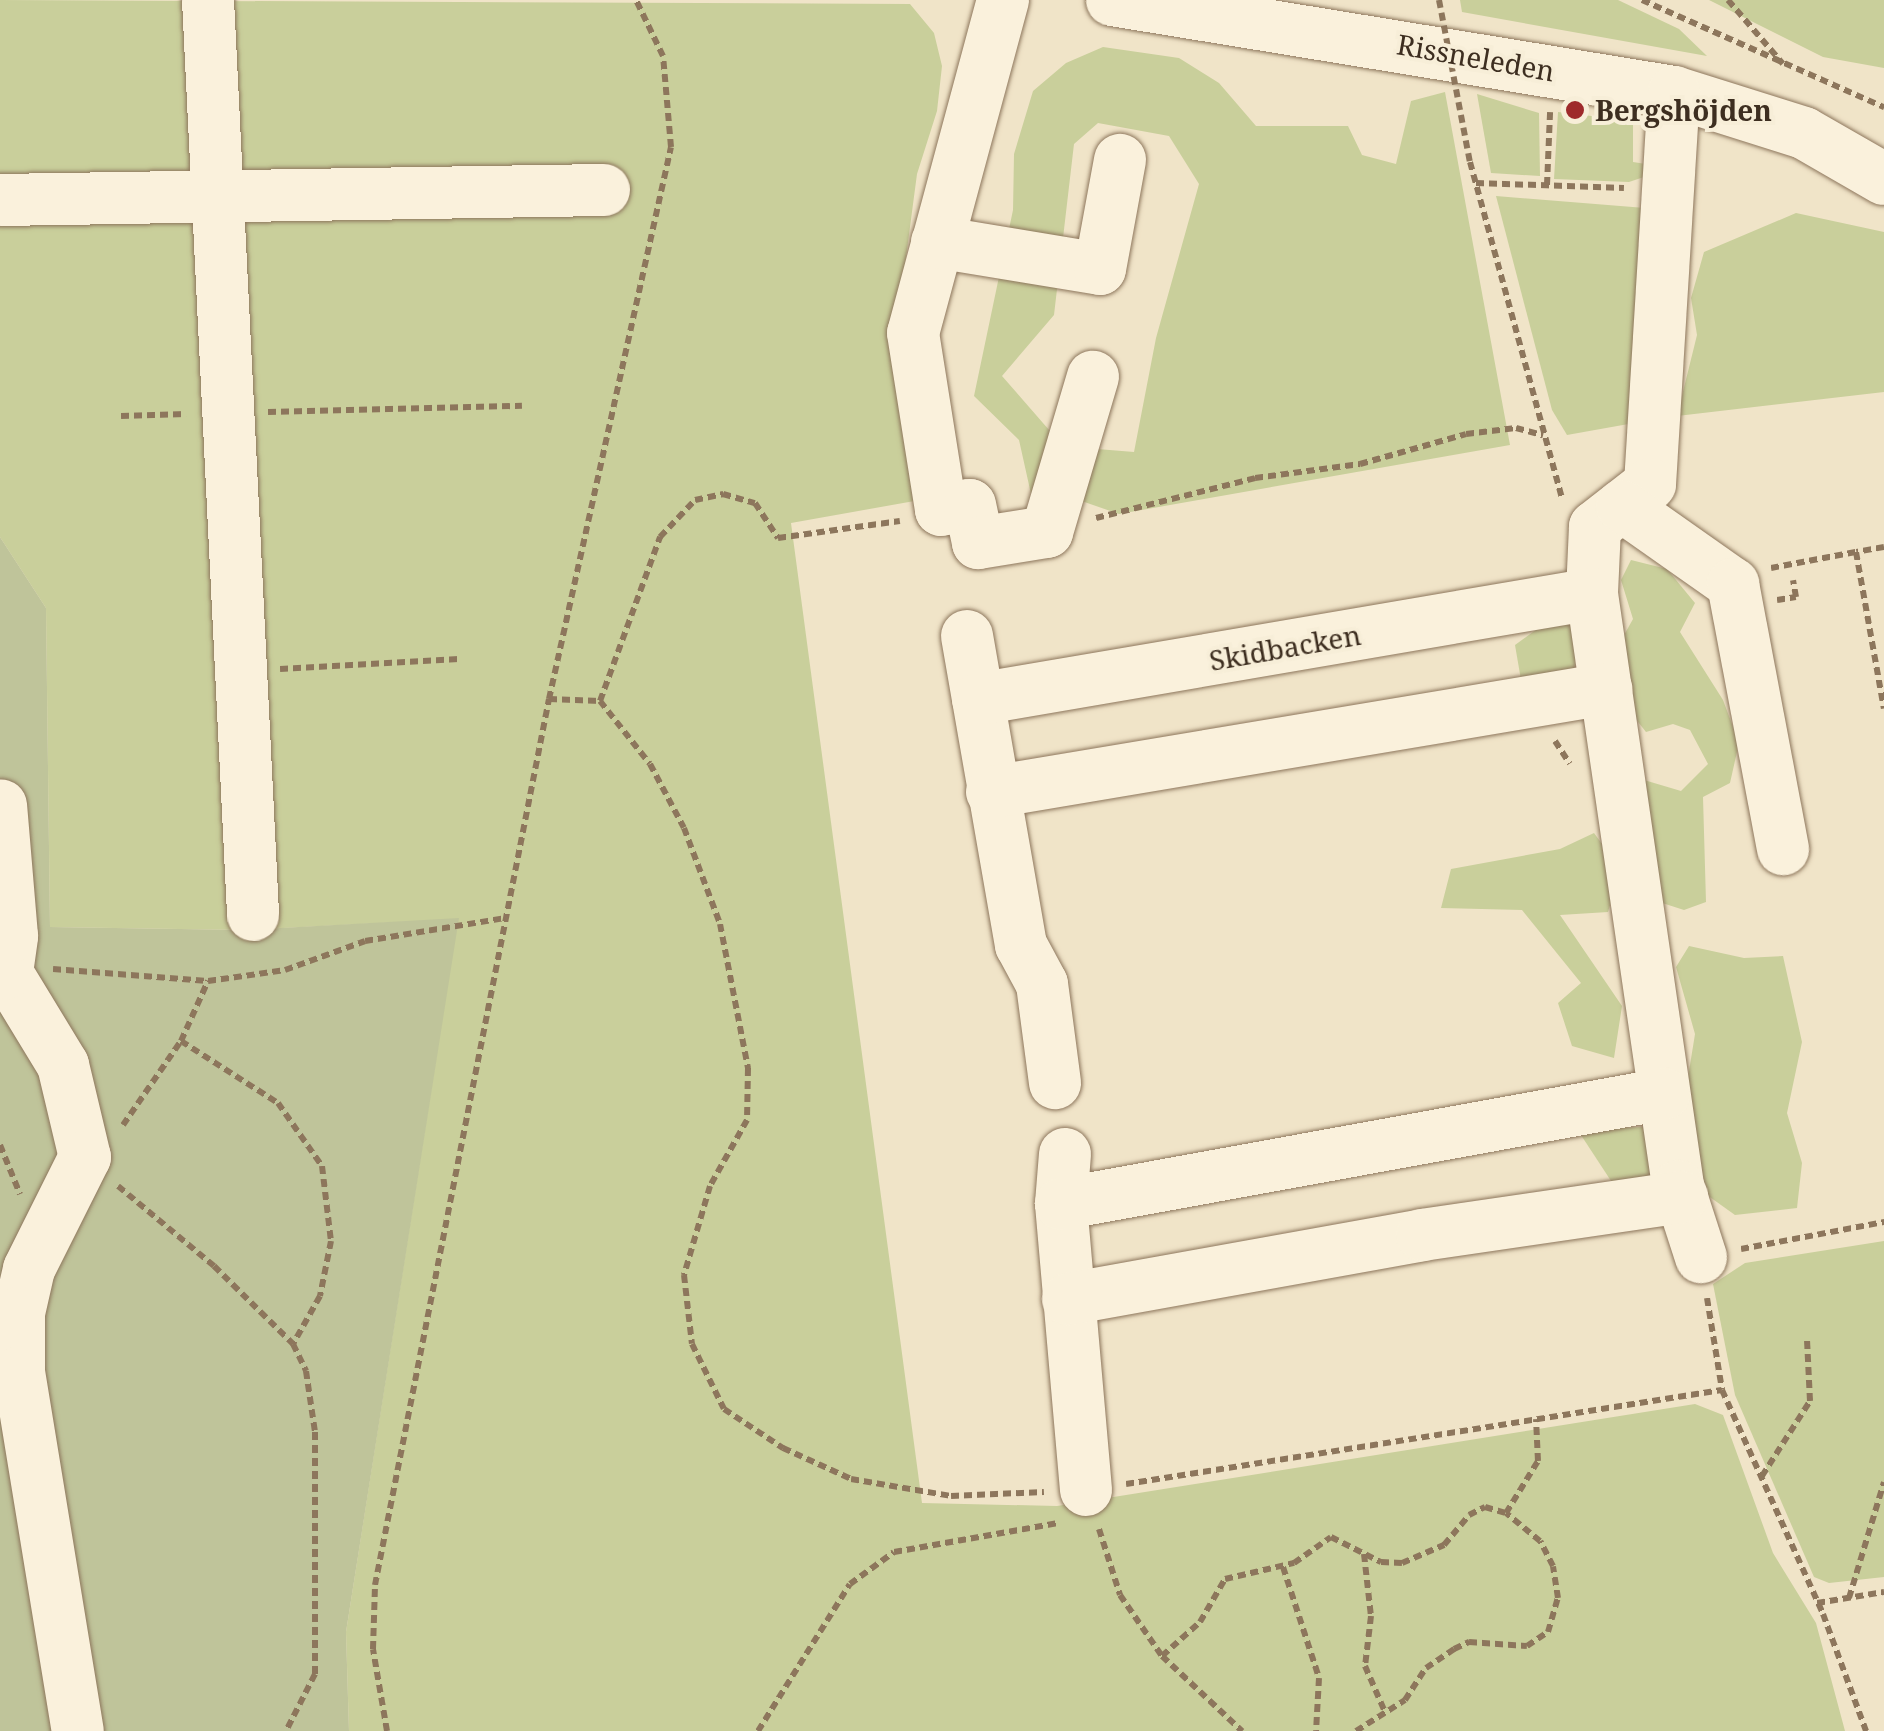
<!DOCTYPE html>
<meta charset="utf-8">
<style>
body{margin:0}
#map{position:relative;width:1884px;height:1731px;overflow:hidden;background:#f0e4c8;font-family:"Noto Serif",serif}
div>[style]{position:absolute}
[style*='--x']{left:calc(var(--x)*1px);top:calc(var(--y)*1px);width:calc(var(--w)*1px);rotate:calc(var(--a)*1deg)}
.green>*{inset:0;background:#c9cf9b}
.cemetery>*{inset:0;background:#bfc49a}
.path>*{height:6px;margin-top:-3px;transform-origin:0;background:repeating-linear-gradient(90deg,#8d765c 0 8px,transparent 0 13px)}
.roads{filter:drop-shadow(0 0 2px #8d765c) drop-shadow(0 0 2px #8d765c)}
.minor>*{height:52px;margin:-26px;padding:0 26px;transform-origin:26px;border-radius:26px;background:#faf1dc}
.path-bridge>*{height:6px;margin-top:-3px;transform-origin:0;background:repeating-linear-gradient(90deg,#8d765c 0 8px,transparent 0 13px)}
.dots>*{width:28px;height:28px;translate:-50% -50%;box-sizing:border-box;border:5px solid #f7eed8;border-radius:50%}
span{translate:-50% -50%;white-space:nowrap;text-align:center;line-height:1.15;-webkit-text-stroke:8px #f7eed8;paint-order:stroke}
.street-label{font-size:28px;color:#3d2e20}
.poi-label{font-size:28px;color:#3d2e20;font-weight:700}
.left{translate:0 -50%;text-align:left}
</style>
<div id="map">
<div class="green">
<div style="clip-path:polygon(0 0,910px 4px,934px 33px,942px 66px,937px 111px,917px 174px,896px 333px,920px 500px,791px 523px,922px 1503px,1057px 1506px,1695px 1404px,1723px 1415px,1773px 1553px,1816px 1623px,1845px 1731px,349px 1731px,346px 1632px,458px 919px,245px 930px,50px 927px,46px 608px,0 537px)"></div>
<div style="clip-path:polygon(1460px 0,1618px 0,1679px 29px,1707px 56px,1462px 12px)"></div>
<div style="clip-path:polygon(1709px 0,1884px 0,1884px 68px,1823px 57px)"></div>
<div style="clip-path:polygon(1103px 47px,1179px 58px,1219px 83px,1256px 126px,1348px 126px,1362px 155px,1396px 164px,1411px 101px,1445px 92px,1510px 445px,1119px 514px,1070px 497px,1085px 448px,1134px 452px,1156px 338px,1199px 184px,1169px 136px,1098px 123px,1074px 144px,1054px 315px,1002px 376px,1063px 446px,1035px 512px,1019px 440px,974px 396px,1013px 210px,1014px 154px,1033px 91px,1066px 63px)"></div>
<div style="clip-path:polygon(1477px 94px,1539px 113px,1540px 176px,1491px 173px)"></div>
<div style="clip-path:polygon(1558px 112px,1633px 121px,1633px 162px,1652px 165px,1650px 175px,1629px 182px,1554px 179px)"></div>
<div style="clip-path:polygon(1496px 196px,1645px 208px,1634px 423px,1567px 435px,1552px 410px)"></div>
<div style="clip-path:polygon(1796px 213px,1884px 232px,1884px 392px,1677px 416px,1697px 335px,1691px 298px,1704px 252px)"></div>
<div style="clip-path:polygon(1631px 560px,1667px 569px,1695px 603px,1680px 632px,1723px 700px,1739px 743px,1730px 783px,1703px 797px,1706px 902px,1684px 910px,1656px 901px,1644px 780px,1681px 791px,1708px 764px,1690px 730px,1673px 724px,1646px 732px,1631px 713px,1623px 637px,1633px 619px,1621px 580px)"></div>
<div style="clip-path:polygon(1548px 621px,1581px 621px,1573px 677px,1521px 680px,1515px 645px)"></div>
<div style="clip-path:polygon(1594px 833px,1621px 870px,1608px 912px,1560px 915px,1622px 1006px,1614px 1058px,1572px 1046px,1558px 1003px,1581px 983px,1522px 910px,1441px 908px,1451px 869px,1560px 849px)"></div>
<div style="clip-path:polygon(1689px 946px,1744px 958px,1783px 956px,1802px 1042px,1787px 1113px,1802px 1163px,1797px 1208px,1735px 1215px,1707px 1195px,1685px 1096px,1695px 1034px,1676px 967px)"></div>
<div style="clip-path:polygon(1646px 1127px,1662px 1151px,1649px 1178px,1615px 1187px,1577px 1129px)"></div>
<div style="clip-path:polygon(1884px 1241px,1884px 1577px,1829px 1583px,1814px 1577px,1735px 1395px,1713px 1284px,1745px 1263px)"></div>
</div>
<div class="cemetery">
<div style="clip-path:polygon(0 537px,46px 608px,50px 927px,245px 930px,459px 918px,346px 1632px,349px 1731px,0 1731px)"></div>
</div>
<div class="path">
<div style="--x:1642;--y:0;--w:265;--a:23.9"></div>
<div style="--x:1728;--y:0;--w:84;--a:49.3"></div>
<div style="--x:1470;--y:162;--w:348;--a:74.7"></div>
<div style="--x:1476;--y:183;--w:148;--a:1.9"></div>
<div style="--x:1547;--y:185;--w:73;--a:-87.6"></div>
<div style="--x:268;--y:412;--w:254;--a:-1.4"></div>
<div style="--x:121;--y:416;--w:65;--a:-1.8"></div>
<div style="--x:1096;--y:518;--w:164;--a:-14.1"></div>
<div style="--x:1255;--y:478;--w:106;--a:-7.6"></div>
<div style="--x:1360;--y:464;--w:110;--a:-15.8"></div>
<div style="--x:1466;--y:434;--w:50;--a:-6.8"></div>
<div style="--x:1516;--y:428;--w:28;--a:15"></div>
<div style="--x:1884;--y:547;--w:28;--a:170"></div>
<div style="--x:1856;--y:552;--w:159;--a:79.9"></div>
<div style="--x:1771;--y:568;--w:86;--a:-10.7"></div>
<div style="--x:1777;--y:600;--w:19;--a:-9"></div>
<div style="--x:1796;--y:597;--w:17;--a:-100"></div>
<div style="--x:280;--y:669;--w:179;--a:-3.2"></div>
<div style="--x:549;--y:699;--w:51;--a:2.2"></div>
<div style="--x:600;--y:701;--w:80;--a:51.6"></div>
<div style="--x:650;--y:764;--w:72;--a:62"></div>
<div style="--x:684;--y:828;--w:103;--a:69.4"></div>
<div style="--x:720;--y:924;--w:147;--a:79"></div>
<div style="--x:748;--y:1068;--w:52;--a:91.1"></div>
<div style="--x:747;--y:1120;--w:76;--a:119.3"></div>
<div style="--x:710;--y:1186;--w:93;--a:106.3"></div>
<div style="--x:684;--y:1275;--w:69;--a:83.4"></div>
<div style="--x:692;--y:1344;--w:72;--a:63.8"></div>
<div style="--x:724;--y:1409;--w:71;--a:33.5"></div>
<div style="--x:783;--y:1448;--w:75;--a:24.5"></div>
<div style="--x:851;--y:1479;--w:101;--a:9.6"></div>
<div style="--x:951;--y:1496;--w:93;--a:-2.5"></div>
<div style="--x:600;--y:701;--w:175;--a:-69.9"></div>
<div style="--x:660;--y:537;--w:51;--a:-46.6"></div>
<div style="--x:695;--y:500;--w:29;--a:-12"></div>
<div style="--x:723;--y:494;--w:33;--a:16"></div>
<div style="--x:755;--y:503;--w:42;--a:56.7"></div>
<div style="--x:778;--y:538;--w:123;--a:-7.9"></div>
<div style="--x:1555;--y:741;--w:27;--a:57"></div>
<div style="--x:53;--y:969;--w:155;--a:4.4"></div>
<div style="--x:208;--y:981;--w:78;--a:-8.1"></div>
<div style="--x:285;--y:970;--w:85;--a:-19.9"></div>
<div style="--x:365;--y:941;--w:143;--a:-9.3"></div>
<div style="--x:181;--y:1041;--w:115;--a:32.6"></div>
<div style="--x:278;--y:1103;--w:77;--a:55.1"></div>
<div style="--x:322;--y:1166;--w:76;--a:83.2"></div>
<div style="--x:331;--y:1241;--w:56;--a:101.3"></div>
<div style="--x:320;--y:1296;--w:55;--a:119.4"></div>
<div style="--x:123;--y:1125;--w:102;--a:-55.4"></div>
<div style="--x:181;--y:1041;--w:66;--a:-65.8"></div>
<div style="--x:0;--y:1145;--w:53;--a:67.8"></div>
<div style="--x:118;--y:1186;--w:125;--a:39.8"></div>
<div style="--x:214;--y:1266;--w:111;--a:44.6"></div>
<div style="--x:293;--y:1344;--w:30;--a:64"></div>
<div style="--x:306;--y:1371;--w:62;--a:81.6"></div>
<div style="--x:315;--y:1432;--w:242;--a:90"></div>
<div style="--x:315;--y:1674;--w:64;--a:117"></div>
<div style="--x:1741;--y:1249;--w:146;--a:-10.7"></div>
<div style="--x:1707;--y:1298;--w:93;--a:80.7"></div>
<div style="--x:1722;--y:1390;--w:246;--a:65.7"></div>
<div style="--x:1823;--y:1614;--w:125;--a:69.8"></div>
<div style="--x:1762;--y:1476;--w:89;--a:-57.4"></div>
<div style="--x:1810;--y:1401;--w:62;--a:-92.8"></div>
<div style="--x:1126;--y:1484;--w:603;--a:-8.96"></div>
<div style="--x:1099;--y:1529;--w:69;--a:72.3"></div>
<div style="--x:1120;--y:1595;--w:74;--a:55.5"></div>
<div style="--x:1162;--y:1656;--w:110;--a:43.2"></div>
<div style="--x:1364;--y:1554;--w:62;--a:83.6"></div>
<div style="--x:1371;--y:1616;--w:50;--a:96.8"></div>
<div style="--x:1365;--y:1666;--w:50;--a:66.5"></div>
<div style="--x:1283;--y:1567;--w:117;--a:72"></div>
<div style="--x:1319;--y:1678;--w:53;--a:93.2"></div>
<div style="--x:1849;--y:1598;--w:121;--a:-73.2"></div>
<div style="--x:1817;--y:1603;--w:68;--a:-9.3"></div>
<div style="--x:1162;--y:1656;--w:51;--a:-41.8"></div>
<div style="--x:1200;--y:1622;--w:50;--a:-59.8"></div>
<div style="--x:1225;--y:1579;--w:71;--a:-13.1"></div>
<div style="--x:1294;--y:1563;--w:45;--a:-35.1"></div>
<div style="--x:1331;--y:1537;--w:56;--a:26.6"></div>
<div style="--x:1381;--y:1562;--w:21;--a:3"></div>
<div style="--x:1402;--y:1563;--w:46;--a:-23.2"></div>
<div style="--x:1444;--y:1545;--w:39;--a:-50"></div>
<div style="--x:1469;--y:1515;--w:18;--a:-27"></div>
<div style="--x:1485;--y:1507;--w:22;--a:16"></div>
<div style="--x:1506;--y:1513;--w:61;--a:-58.4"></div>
<div style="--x:1538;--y:1461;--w:42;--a:-92.7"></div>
<div style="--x:387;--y:1731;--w:83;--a:-99.7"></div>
<div style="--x:373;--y:1649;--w:64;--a:-88.2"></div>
<div style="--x:375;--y:1585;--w:903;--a:-78.89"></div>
<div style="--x:549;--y:699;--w:565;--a:-77.54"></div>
<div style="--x:671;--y:147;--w:91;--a:-95"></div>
<div style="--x:663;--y:56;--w:62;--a:-115.7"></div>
<div style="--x:758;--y:1731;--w:173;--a:-58"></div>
<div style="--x:850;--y:1584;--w:54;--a:-36"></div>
<div style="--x:894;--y:1552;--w:168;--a:-10"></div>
<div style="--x:1356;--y:1731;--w:58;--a:-32.3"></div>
<div style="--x:1405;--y:1700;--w:38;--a:-57"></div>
<div style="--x:1426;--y:1668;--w:34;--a:-34"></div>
<div style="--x:1454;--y:1649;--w:17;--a:-25"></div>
<div style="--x:1469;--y:1642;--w:58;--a:3.9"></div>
<div style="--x:1527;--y:1646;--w:25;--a:-34"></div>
<div style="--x:1548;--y:1632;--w:35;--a:-74"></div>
<div style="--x:1558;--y:1598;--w:32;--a:-99"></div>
<div style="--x:1553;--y:1566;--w:28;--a:-117"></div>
<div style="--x:1540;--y:1541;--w:44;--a:-140.5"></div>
</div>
<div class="roads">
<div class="minor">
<div style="--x:208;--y:0;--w:916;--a:87.18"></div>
<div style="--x:1003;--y:0;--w:345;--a:105.1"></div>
<div style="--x:913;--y:333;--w:179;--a:81"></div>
<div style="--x:941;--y:510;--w:29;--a:-10"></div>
<div style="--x:970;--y:505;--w:39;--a:78"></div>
<div style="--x:978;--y:543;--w:70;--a:-9.1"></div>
<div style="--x:1047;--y:532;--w:162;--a:-73.5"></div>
<div style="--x:1112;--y:0;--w:569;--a:9.3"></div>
<div style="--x:1674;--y:92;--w:136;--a:17.5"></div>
<div style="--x:1804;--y:133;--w:92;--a:29.9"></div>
<div style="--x:1674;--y:92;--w:393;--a:93.5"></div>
<div style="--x:1650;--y:484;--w:70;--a:142"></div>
<div style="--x:1595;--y:527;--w:67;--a:92.6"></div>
<div style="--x:1592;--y:594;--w:598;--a:81.73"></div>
<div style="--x:1678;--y:1186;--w:75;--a:72.1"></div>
<div style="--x:0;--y:200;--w:604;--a:-0.95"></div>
<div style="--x:937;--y:242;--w:165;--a:9.4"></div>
<div style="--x:1100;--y:269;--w:111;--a:-79.6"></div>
<div style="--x:1622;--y:506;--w:136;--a:35.1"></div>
<div style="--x:1733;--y:584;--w:270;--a:79.3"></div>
<div style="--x:967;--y:636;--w:314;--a:80.1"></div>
<div style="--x:1021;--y:945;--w:44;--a:61.7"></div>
<div style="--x:1042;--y:984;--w:100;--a:82.5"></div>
<div style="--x:978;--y:699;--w:623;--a:-9.7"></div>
<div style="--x:992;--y:792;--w:623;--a:-9.52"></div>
<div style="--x:7;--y:973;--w:108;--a:58.7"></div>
<div style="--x:63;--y:1065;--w:95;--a:76.6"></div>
<div style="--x:85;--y:1157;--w:125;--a:116.6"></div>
<div style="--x:29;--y:1269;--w:45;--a:102.8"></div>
<div style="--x:19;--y:1313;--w:59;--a:90"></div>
<div style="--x:19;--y:1372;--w:364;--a:80.7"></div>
<div style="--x:0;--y:975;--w:7;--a:-16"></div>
<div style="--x:7;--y:973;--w:37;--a:-82"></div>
<div style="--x:12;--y:936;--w:131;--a:-94.8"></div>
<div style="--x:1065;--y:1154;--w:50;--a:94.6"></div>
<div style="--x:1061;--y:1204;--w:287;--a:85"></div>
<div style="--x:1061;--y:1204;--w:613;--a:-10.34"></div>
<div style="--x:1068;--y:1299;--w:360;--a:-10.2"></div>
<div style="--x:1422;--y:1235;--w:263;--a:-8.3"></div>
</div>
</div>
<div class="path-bridge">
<div style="--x:1439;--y:0;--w:165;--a:79.2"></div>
</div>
<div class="dots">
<div style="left:1575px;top:110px;background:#9e2a2b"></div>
</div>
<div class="street-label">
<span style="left:1476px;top:57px;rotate:10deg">Rissneleden</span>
<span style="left:1285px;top:647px;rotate:-10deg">Skidbacken</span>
</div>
<div class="poi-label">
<span class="left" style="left:1595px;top:110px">Bergshöjden</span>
</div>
</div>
